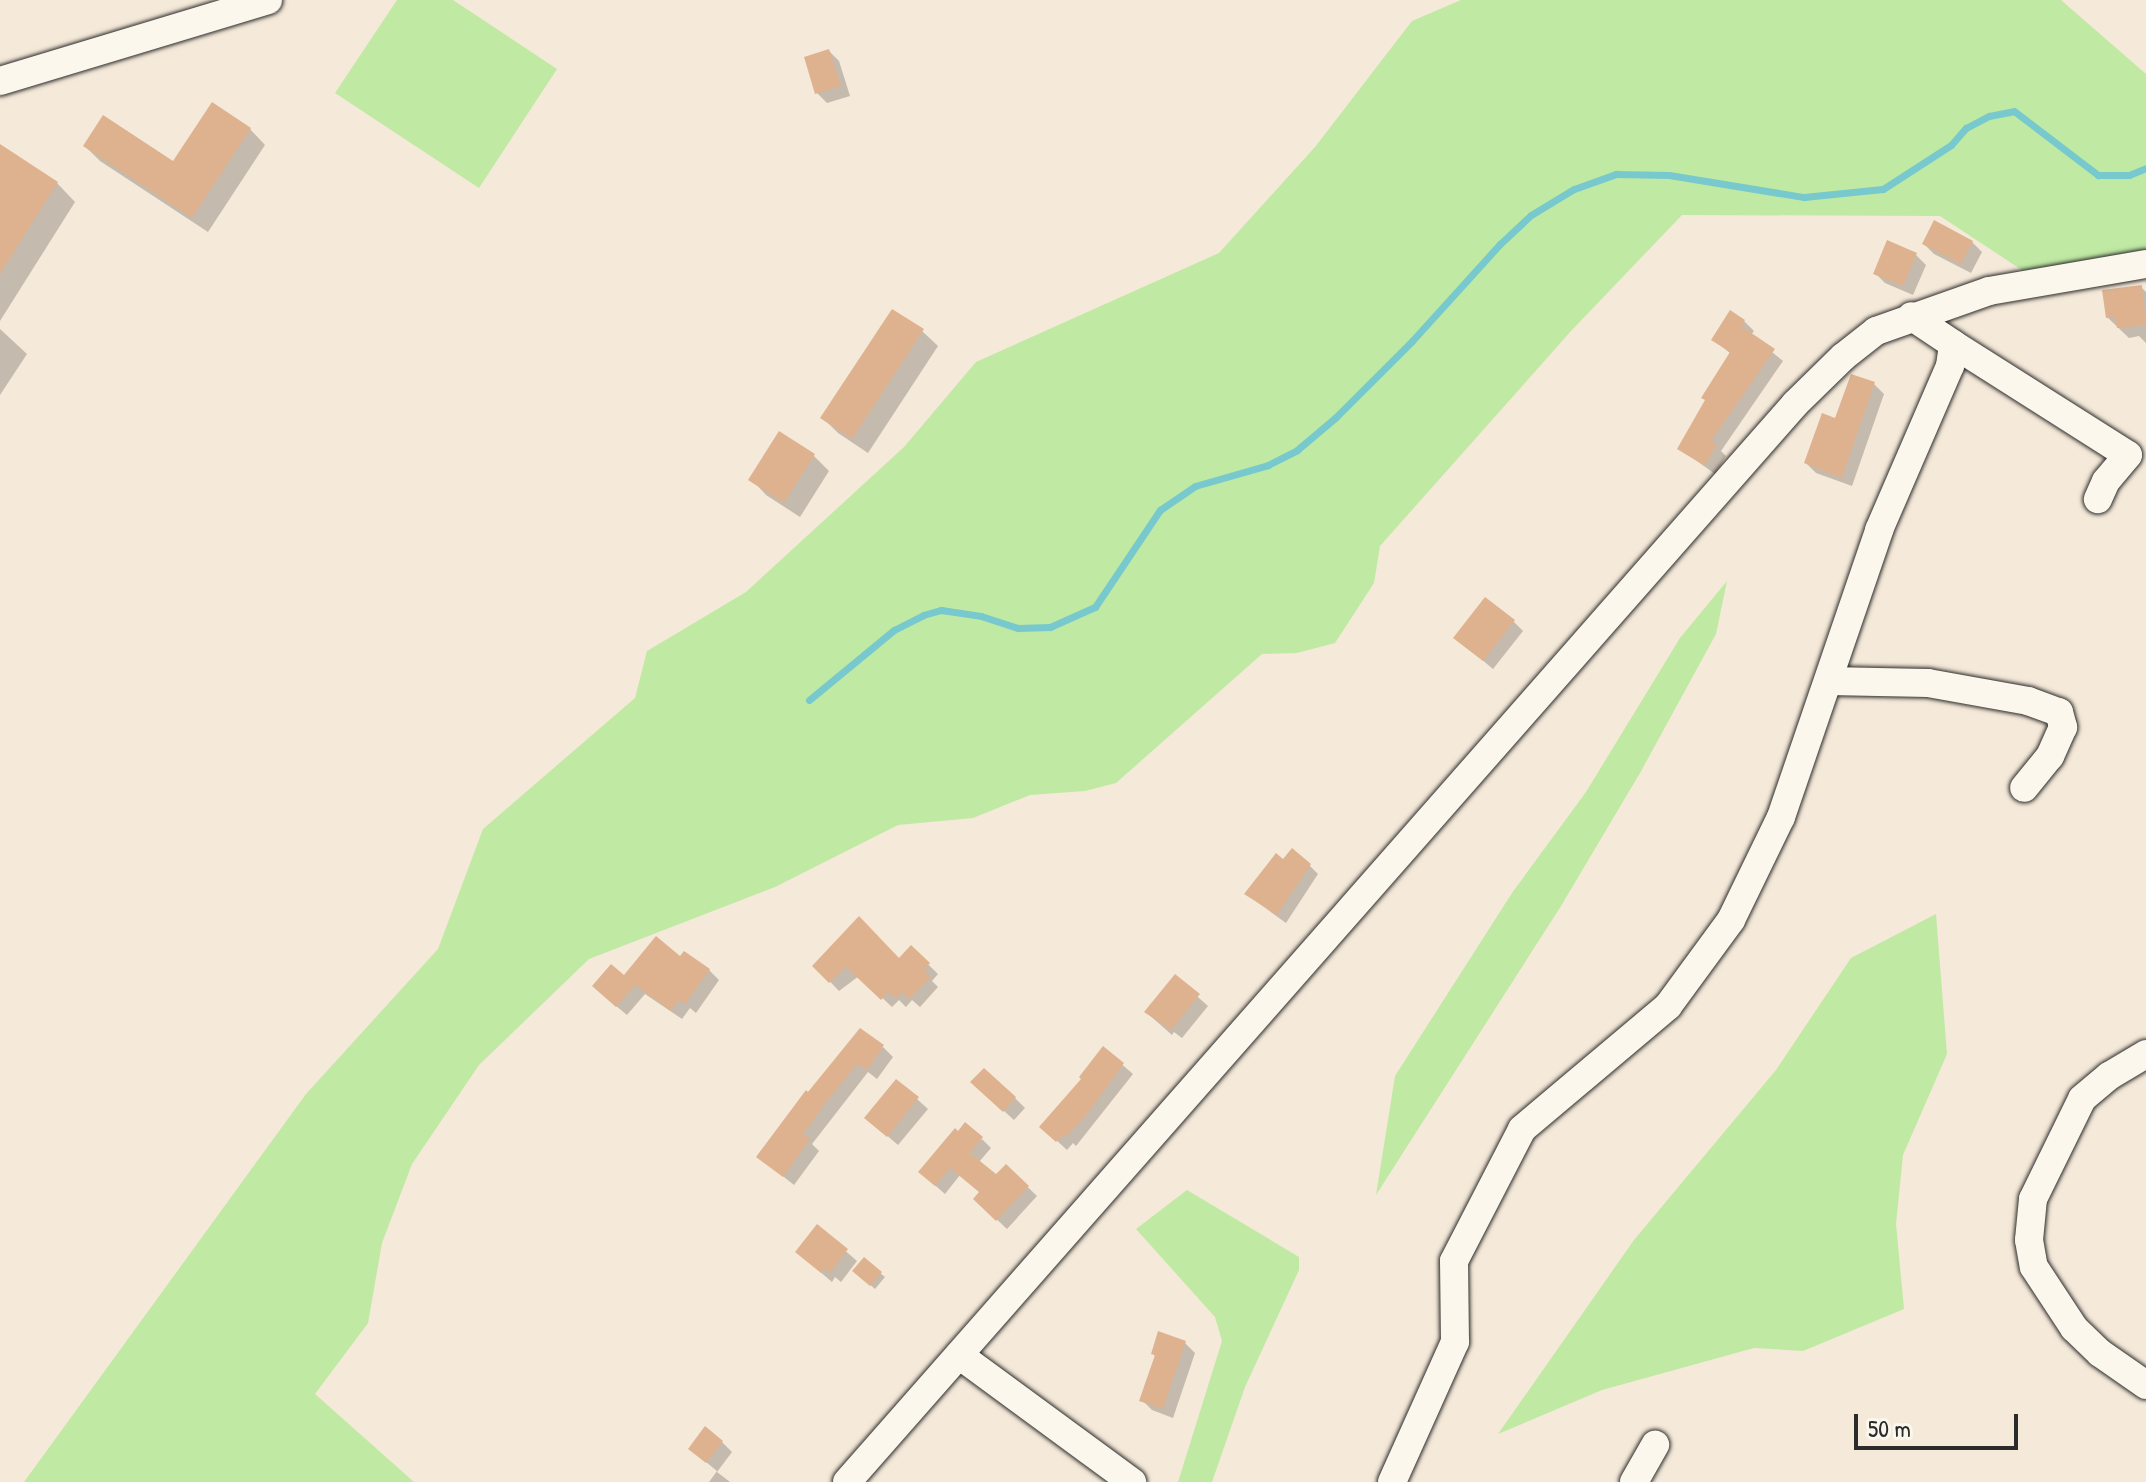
<!DOCTYPE html>
<style>
body{margin:0}
#map{position:relative;width:2146px;height:1482px;overflow:hidden;background:#f5e9d9;font-family:"Patrick Hand",sans-serif}
div>[style]{position:absolute}
[style*='--x']{left:calc(var(--x)*1px);top:calc(var(--y)*1px);width:calc(var(--w)*1px);rotate:calc(var(--a)*1deg)}
.green>*{inset:0;background:#c0e9a4}
.shadow>*{inset:0;background:#0003}
.stream>*{height:7px;margin:-3.5px;padding:0 3.5px;transform-origin:3.5px;border-radius:3.5px;background:#77c9ce}
.building>*{inset:0;background:#deb28f}
.roads{filter:drop-shadow(0 0 2px #2b2b2b) drop-shadow(0 0 2px #2b2b2b)}
.minor>*{height:28px;margin:-14px;padding:0 14px;transform-origin:14px;border-radius:14px;background:#fbf7ec}
span{translate:-50% -50%;white-space:nowrap;text-align:center;line-height:1.15;-webkit-text-stroke:6px #fbf7ec;paint-order:stroke}
.scale{position:absolute;left:1854px;top:1414px;width:164px;height:36px;box-sizing:border-box;border:4px solid #2b2b2b;border-top:0;padding-left:10px;font-size:24px;line-height:28px;white-space:nowrap;color:#2b2b2b;-webkit-text-stroke:6px #fbf7ec;paint-order:stroke}
</style>
<div id="map">
<div class="green">
<div style="clip-path:polygon(397px 0,453px 0,557px 69px,479px 188px,335px 93px)"></div>
<div style="clip-path:polygon(1461px 0,2061px 0,2146px 74px,2146px 250px,2037px 280px,1940px 216px,1682px 215px,1571px 331px,1380px 546px,1374px 583px,1335px 643px,1297px 653px,1262px 654px,1116px 783px,1085px 791px,1030px 795px,973px 818px,898px 825px,775px 887px,589px 959px,479px 1065px,412px 1164px,382px 1243px,368px 1323px,315px 1394px,414px 1482px,24px 1482px,306px 1094px,438px 949px,483px 829px,635px 698px,647px 651px,746px 592px,904px 447px,976px 362px,1219px 253px,1315px 147px,1412px 21px)"></div>
<div style="clip-path:polygon(1727px 581px,1716px 634px,1640px 773px,1561px 906px,1376px 1195px,1395px 1076px,1512px 893px,1586px 792px,1680px 638px)"></div>
<div style="clip-path:polygon(1936px 914px,1947px 1054px,1903px 1155px,1896px 1224px,1904px 1309px,1803px 1351px,1754px 1348px,1602px 1390px,1498px 1434px,1634px 1240px,1776px 1070px,1851px 958px)"></div>
<div style="clip-path:polygon(1187px 1190px,1299px 1257px,1299px 1270px,1245px 1387px,1212px 1482px,1178px 1482px,1222px 1341px,1215px 1317px,1136px 1229px)"></div>
</div>
<div class="shadow">
<div style="clip-path:polygon(829px 51px,839px 61px,850px 96px,827px 103px,817px 93px)"></div>
<div style="clip-path:polygon(250px 129px,265px 145px,208px 232px,100px 161px,85px 146px,173px 164px)"></div>
<div style="clip-path:polygon(0 147px,57px 183px,75px 202px,0 321px)"></div>
<div style="clip-path:polygon(1972px 242px,1982px 252px,1971px 273px,1934px 254px,1924px 244px)"></div>
<div style="clip-path:polygon(1916px 255px,1926px 265px,1913px 295px,1885px 283px,1875px 273px)"></div>
<div style="clip-path:polygon(2141px 287px,2146px 292px,2146px 343px,2139px 336px,2129px 338px,2107px 317px)"></div>
<div style="clip-path:polygon(1744px 321px,1754px 331px,1751px 335px,1783px 361px,1721px 451px,1726px 456px,1715px 474px,1679px 448px,1731px 354px,1713px 339px)"></div>
<div style="clip-path:polygon(0 329px,27px 354px,0 395px)"></div>
<div style="clip-path:polygon(922px 331px,938px 346px,868px 453px,838px 433px,823px 418px)"></div>
<div style="clip-path:polygon(1874px 384px,1884px 394px,1852px 486px,1816px 473px,1806px 463px,1837px 421px)"></div>
<div style="clip-path:polygon(780px 434px,814px 456px,829px 471px,800px 517px,766px 495px,751px 479px)"></div>
<div style="clip-path:polygon(1513px 621px,1523px 631px,1493px 669px,1456px 638px)"></div>
<div style="clip-path:polygon(1284px 862px,1309px 865px,1318px 874px,1286px 923px,1246px 894px)"></div>
<div style="clip-path:polygon(911px 948px,938px 974px,932px 981px,938px 987px,920px 1007px,912px 1000px,906px 1007px,899px 1000px,892px 1007px,859px 976px,839px 991px,815px 966px,899px 961px)"></div>
<div style="clip-path:polygon(681px 959px,709px 970px,719px 980px,696px 1013px,690px 1008px,682px 1019px,645px 994px,627px 1015px,604px 996px,624px 977px)"></div>
<div style="clip-path:polygon(1175px 977px,1208px 1006px,1182px 1038px,1174px 1032px,1172px 1035px,1146px 1012px)"></div>
<div style="clip-path:polygon(883px 1047px,893px 1057px,877px 1079px,868px 1072px,812px 1144px,819px 1151px,794px 1185px,759px 1157px,806px 1093px)"></div>
<div style="clip-path:polygon(1104px 1049px,1133px 1074px,1076px 1146px,1073px 1143px,1067px 1150px,1042px 1127px,1084px 1079px)"></div>
<div style="clip-path:polygon(897px 1081px,928px 1109px,898px 1145px,877px 1127px)"></div>
<div style="clip-path:polygon(983px 1092px,1015px 1098px,1025px 1108px,1014px 1120px)"></div>
<div style="clip-path:polygon(982px 1139px,991px 1148px,979px 1162px,997px 1176px,1006px 1166px,1037px 1196px,1007px 1229px,975px 1199px,981px 1193px,960px 1175px,945px 1194px,930px 1181px)"></div>
<div style="clip-path:polygon(818px 1227px,857px 1261px,841px 1282px,835px 1277px,832px 1282px,797px 1252px)"></div>
<div style="clip-path:polygon(854px 1271px,880px 1273px,885px 1277px,875px 1289px)"></div>
<div style="clip-path:polygon(1185px 1343px,1195px 1353px,1173px 1418px,1152px 1410px,1142px 1400px,1156px 1357px,1153px 1354px)"></div>
<div style="clip-path:polygon(722px 1442px,732px 1452px,717px 1472px,730px 1482px,709px 1482px,717px 1471px,690px 1449px)"></div>
</div>
<div class="stream">
<div style="--x:809;--y:700;--w:110;--a:-39.5"></div>
<div style="--x:894;--y:630;--w:33;--a:-27"></div>
<div style="--x:923;--y:615;--w:19;--a:-16"></div>
<div style="--x:941;--y:610;--w:40;--a:8.5"></div>
<div style="--x:981;--y:616;--w:39;--a:18"></div>
<div style="--x:1018;--y:628;--w:32;--a:-2"></div>
<div style="--x:1050;--y:627;--w:49;--a:-24"></div>
<div style="--x:1095;--y:607;--w:117;--a:-56.2"></div>
<div style="--x:1160;--y:510;--w:42;--a:-34.4"></div>
<div style="--x:1195;--y:486;--w:76;--a:-16"></div>
<div style="--x:1268;--y:465;--w:33;--a:-27"></div>
<div style="--x:1297;--y:450;--w:50;--a:-40.1"></div>
<div style="--x:1335;--y:418;--w:109;--a:-45"></div>
<div style="--x:1412;--y:341;--w:131;--a:-47.8"></div>
<div style="--x:1500;--y:244;--w:42;--a:-43.1"></div>
<div style="--x:1531;--y:215;--w:50;--a:-31.2"></div>
<div style="--x:1574;--y:189;--w:45;--a:-19.7"></div>
<div style="--x:1616;--y:174;--w:53;--a:1.1"></div>
<div style="--x:1669;--y:175;--w:137;--a:9.3"></div>
<div style="--x:1804;--y:197;--w:79;--a:-5.8"></div>
<div style="--x:1883;--y:189;--w:81;--a:-32.9"></div>
<div style="--x:1951;--y:145;--w:23;--a:-49"></div>
<div style="--x:1966;--y:128;--w:26;--a:-28"></div>
<div style="--x:1989;--y:116;--w:25;--a:-11"></div>
<div style="--x:2014;--y:111;--w:106;--a:37.3"></div>
<div style="--x:2098;--y:175;--w:31;--a:0"></div>
<div style="--x:2129;--y:175;--w:18;--a:-22"></div>
</div>
<div class="building">
<div style="clip-path:polygon(829px 49px,841px 86px,815px 94px,804px 57px)"></div>
<div style="clip-path:polygon(212px 102px,251px 128px,192px 218px,83px 146px,103px 115px,173px 161px)"></div>
<div style="clip-path:polygon(0 144px,58px 182px,0 274px)"></div>
<div style="clip-path:polygon(1934px 220px,1973px 241px,1961px 264px,1922px 244px)"></div>
<div style="clip-path:polygon(1887px 240px,1917px 253px,1903px 286px,1873px 274px)"></div>
<div style="clip-path:polygon(2142px 285px,2146px 325px,2117px 328px,2115px 317px,2106px 318px,2102px 290px)"></div>
<div style="clip-path:polygon(892px 309px,924px 329px,852px 439px,820px 418px)"></div>
<div style="clip-path:polygon(1730px 310px,1745px 320px,1741px 326px,1775px 349px,1711px 441px,1717px 444px,1705px 466px,1677px 449px,1705px 400px,1701px 398px,1730px 352px,1711px 340px)"></div>
<div style="clip-path:polygon(1851px 374px,1875px 382px,1842px 478px,1804px 463px,1822px 413px,1835px 418px)"></div>
<div style="clip-path:polygon(779px 431px,815px 454px,784px 503px,748px 480px)"></div>
<div style="clip-path:polygon(1485px 597px,1515px 620px,1483px 661px,1453px 638px)"></div>
<div style="clip-path:polygon(1292px 848px,1311px 864px,1277px 915px,1244px 894px,1276px 853px,1283px 859px)"></div>
<div style="clip-path:polygon(859px 916px,899px 958px,911px 945px,930px 963px,924px 970px,931px 977px,909px 999px,902px 992px,896px 999px,889px 992px,881px 1000px,846px 967px,829px 983px,812px 966px)"></div>
<div style="clip-path:polygon(656px 936px,680px 956px,684px 951px,710px 969px,685px 1004px,679px 1000px,671px 1011px,635px 985px,616px 1007px,592px 986px,611px 964px,624px 975px)"></div>
<div style="clip-path:polygon(1175px 974px,1200px 994px,1171px 1030px,1144px 1012px)"></div>
<div style="clip-path:polygon(860px 1028px,884px 1045px,867px 1070px,857px 1064px,827px 1101px,803px 1134px,810px 1139px,783px 1177px,756px 1157px,806px 1090px,808px 1092px)"></div>
<div style="clip-path:polygon(1103px 1046px,1124px 1063px,1087px 1114px,1065px 1138px,1062px 1135px,1056px 1142px,1039px 1127px,1081px 1079px,1079px 1077px)"></div>
<div style="clip-path:polygon(984px 1068px,1016px 1097px,1003px 1112px,970px 1082px)"></div>
<div style="clip-path:polygon(896px 1079px,919px 1097px,887px 1137px,864px 1118px)"></div>
<div style="clip-path:polygon(965px 1122px,983px 1137px,970px 1153px,996px 1174px,1006px 1164px,1029px 1186px,996px 1221px,973px 1199px,979px 1192px,950px 1168px,935px 1186px,918px 1172px,955px 1128px,958px 1131px)"></div>
<div style="clip-path:polygon(817px 1224px,848px 1249px,830px 1273px,824px 1268px,821px 1273px,795px 1252px)"></div>
<div style="clip-path:polygon(864px 1257px,882px 1272px,870px 1286px,852px 1271px)"></div>
<div style="clip-path:polygon(1158px 1331px,1186px 1341px,1163px 1409px,1139px 1401px,1155px 1355px,1151px 1354px)"></div>
<div style="clip-path:polygon(705px 1426px,723px 1441px,706px 1463px,688px 1449px)"></div>
</div>
<div class="roads">
<div class="minor">
<div style="--x:0;--y:81;--w:280;--a:-16.8"></div>
<div style="--x:1953;--y:344;--w:207;--a:32.4"></div>
<div style="--x:2128;--y:455;--w:34;--a:130"></div>
<div style="--x:2106;--y:481;--w:20;--a:114"></div>
<div style="--x:1828;--y:681;--w:100;--a:1.1"></div>
<div style="--x:1928;--y:683;--w:102;--a:10.2"></div>
<div style="--x:2028;--y:701;--w:33;--a:20"></div>
<div style="--x:2059;--y:712;--w:16;--a:75"></div>
<div style="--x:2063;--y:727;--w:32;--a:114"></div>
<div style="--x:2050;--y:756;--w:41;--a:129.1"></div>
<div style="--x:2146;--y:1054;--w:43;--a:149.3"></div>
<div style="--x:2109;--y:1076;--w:35;--a:140"></div>
<div style="--x:2082;--y:1099;--w:111;--a:116.1"></div>
<div style="--x:2033;--y:1199;--w:41;--a:95.6"></div>
<div style="--x:2029;--y:1240;--w:27;--a:80"></div>
<div style="--x:2034;--y:1267;--w:73;--a:56.7"></div>
<div style="--x:2074;--y:1328;--w:36;--a:44"></div>
<div style="--x:2100;--y:1353;--w:56;--a:34.8"></div>
<div style="--x:959;--y:1355;--w:215;--a:36.3"></div>
<div style="--x:847;--y:1482;--w:1436;--a:-48.67"></div>
<div style="--x:1795;--y:404;--w:67;--a:-44.4"></div>
<div style="--x:1843;--y:357;--w:42;--a:-38.2"></div>
<div style="--x:1876;--y:331;--w:120;--a:-19.5"></div>
<div style="--x:1989;--y:291;--w:159;--a:-9.8"></div>
<div style="--x:1392;--y:1482;--w:154;--a:-65.8"></div>
<div style="--x:1455;--y:1342;--w:81;--a:-90.7"></div>
<div style="--x:1454;--y:1261;--w:148;--a:-62.7"></div>
<div style="--x:1522;--y:1129;--w:191;--a:-40.1"></div>
<div style="--x:1668;--y:1006;--w:107;--a:-53.8"></div>
<div style="--x:1731;--y:920;--w:114;--a:-64.1"></div>
<div style="--x:1781;--y:817;--w:303;--a:-71.1"></div>
<div style="--x:1879;--y:530;--w:179;--a:-66.6"></div>
<div style="--x:1950;--y:366;--w:22;--a:-82"></div>
<div style="--x:1953;--y:344;--w:50;--a:-146.3"></div>
<div style="--x:1634;--y:1482;--w:43;--a:-60.4"></div>
</div>
</div>
<div class="scale">50 m</div>
</div>
